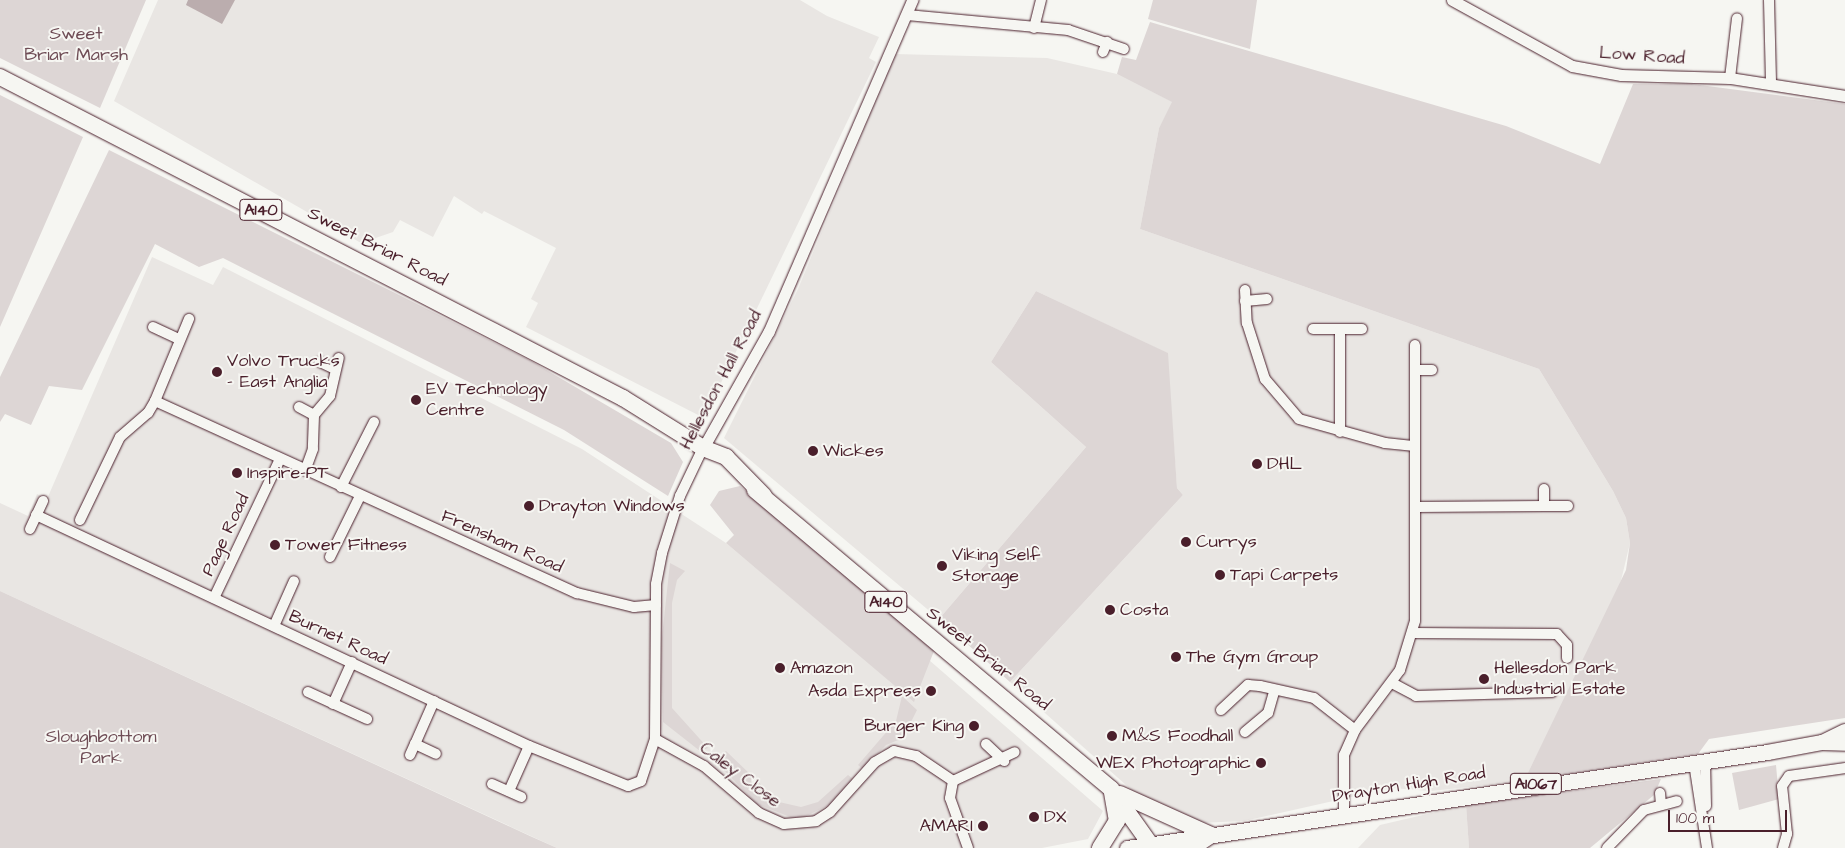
<!DOCTYPE html>
<style>
body{margin:0}
#map{position:relative;width:1845px;height:848px;overflow:hidden;background:#f6f6f2;font-family:"Architects Daughter",sans-serif}
div>[style]{position:absolute}
[style*='--x']{left:calc(var(--x)*1px);top:calc(var(--y)*1px);width:calc(var(--w)*1px);rotate:calc(var(--a)*1deg)}
.built>*{inset:0;background:#e9e6e3}
.green>*{inset:0;background:#ddd6d5}
.water>*{inset:0;background:#bbadae}
.roads{filter:drop-shadow(0 0 1px #4a1f2b) drop-shadow(0 0 1px #4a1f2b)}
.minor>*{height:10px;margin:-5px;padding:0 5px;transform-origin:5px;border-radius:5px;background:#f6f6f2}
.tertiary>*{height:11px;margin:-5.5px;padding:0 5.5px;transform-origin:5.5px;border-radius:5.5px;background:#f6f6f2}
.primary>*{height:15px;margin:-7.5px;padding:0 7.5px;transform-origin:7.5px;border-radius:7.5px;background:#f6f6f2}
.trunk>*{height:16px;margin:-8px;padding:0 8px;transform-origin:8px;border-radius:8px;background:#f6f6f2}
.dots>*{width:14px;height:14px;translate:-50% -50%;box-sizing:border-box;border:2px solid #f6f6f2;border-radius:50%}
span{translate:-50% -50%;white-space:nowrap;text-align:center;line-height:1.15;-webkit-text-stroke:4px #f6f6f2;paint-order:stroke}
.shield-label span{padding:1px 4px;background:#f6f6f2;border:1px solid;border-radius:4px;-webkit-text-stroke-width:0}
.shield-label{font-size:16px;color:#4a1f2b;font-weight:700}
.park-label{font-size:18px;color:#6f4d56}
.street-label{font-size:18px;color:#4a1f2b}
.poi-label{font-size:18px;color:#4a1f2b}
.left{translate:0 -50%;text-align:left}
.right{translate:-100% -50%;text-align:right}
.scale{position:absolute;left:1668px;top:810px;width:119px;height:22px;box-sizing:border-box;border:2px solid #4a1f2b;border-top:0;padding-left:6px;font-size:15px;line-height:18px;white-space:nowrap;color:#4a1f2b;-webkit-text-stroke:4px #f6f6f2;paint-order:stroke}
</style>
<div id="map">
<div class="built">
<div style="clip-path:polygon(158px 0,800px 0,827px 16px,879px 37px,869px 58px,876px 62px,704px 418px,526px 327px,538px 303px,531px 299px,556px 248px,484px 211px,482px 214px,454px 196px,433px 237px,400px 220px,393px 232px,361px 243px,114px 101px)"></div>
<div style="clip-path:polygon(895px 54px,1047px 58px,1117px 74px,1173px 102px,1159px 128px,1140px 229px,1539px 369px,1613px 491px,1626px 518px,1630px 543px,1618px 593px,1524px 781px,1431px 791px,1391px 788px,1244px 821px,1198px 823px,1144px 801px,1010px 682px,1183px 495px,1177px 488px,1167px 353px,1036px 291px,991px 362px,1086px 447px,939px 619px,724px 438px,798px 289px)"></div>
<div style="clip-path:polygon(152px 257px,213px 285px,223px 267px,582px 449px,726px 543px,914px 701px,929px 660px,1103px 811px,1088px 839px,1042px 848px,557px 848px,0 591px,0 503px,28px 516px,37px 494px,47px 499px)"></div>
<div style="clip-path:polygon(1466px 805px,1469px 848px,1358px 848px,1380px 825px)"></div>
</div>
<div class="green">
<div style="clip-path:polygon(0 0,146px 0,100px 108px,0 58px)"></div>
<div style="clip-path:polygon(1153px 0,1257px 0,1250px 49px,1148px 19px)"></div>
<div style="clip-path:polygon(1150px 22px,1506px 126px,1600px 164px,1633px 84px,1692px 84px,1845px 104px,1845px 718px,1709px 739px,1698px 754px,1524px 781px,1626px 570px,1630px 543px,1626px 518px,1613px 491px,1539px 369px,1140px 229px,1159px 128px,1172px 102px,1117px 74px,1122px 57px,1136px 60px)"></div>
<div style="clip-path:polygon(0 95px,83px 137px,0 327px)"></div>
<div style="clip-path:polygon(109px 150px,531px 361px,671px 443px,683px 462px,668px 496px,564px 430px,223px 258px,199px 267px,155px 244px,82px 390px,49px 386px,31px 425px,5px 414px,0 422px,0 377px)"></div>
<div style="clip-path:polygon(1036px 291px,1168px 353px,1177px 488px,1183px 495px,1010px 682px,939px 619px,1086px 447px,991px 362px)"></div>
<div style="clip-path:polygon(740px 486px,934px 651px,914px 702px,726px 543px,734px 535px,710px 505px,719px 491px)"></div>
<div style="clip-path:polygon(670px 563px,685px 571px,677px 580px,672px 603px,672px 708px,708px 748px,700px 751px,663px 722px,662px 637px)"></div>
<div style="clip-path:polygon(0 591px,530px 836px,557px 848px,0 848px)"></div>
<div style="clip-path:polygon(902px 696px,917px 710px,903px 738px,886px 745px,863px 769px,858px 765px,896px 721px)"></div>
<div style="clip-path:polygon(726px 751px,779px 802px,801px 807px,818px 802px,848px 775px,853px 779px,833px 803px,798px 820px,757px 804px,714px 760px)"></div>
<div style="clip-path:polygon(1776px 765px,1779px 799px,1739px 810px,1732px 773px)"></div>
<div style="clip-path:polygon(1661px 779px,1654px 795px,1590px 848px,1469px 848px,1466px 805px)"></div>
</div>
<div class="water">
<div style="clip-path:polygon(188px 0,235px 0,222px 24px,186px 5px)"></div>
</div>
<div class="roads">
<div class="minor">
<div style="--x:1769;--y:0;--w:82;--a:88.6"></div>
<div style="--x:907;--y:15;--w:162;--a:5.3"></div>
<div style="--x:1068;--y:30;--w:59;--a:18.7"></div>
<div style="--x:1034;--y:28;--w:29;--a:-76"></div>
<div style="--x:1103;--y:52;--w:11;--a:-68"></div>
<div style="--x:1730;--y:78;--w:60;--a:-83.3"></div>
<div style="--x:1245;--y:290;--w:33;--a:87"></div>
<div style="--x:1247;--y:323;--w:59;--a:72.2"></div>
<div style="--x:1265;--y:379;--w:52;--a:49.6"></div>
<div style="--x:1299;--y:419;--w:89;--a:15.6"></div>
<div style="--x:1385;--y:443;--w:30;--a:6"></div>
<div style="--x:1245;--y:301;--w:22;--a:-5"></div>
<div style="--x:153;--y:327;--w:29;--a:25"></div>
<div style="--x:1313;--y:329;--w:27;--a:0"></div>
<div style="--x:1340;--y:329;--w:103;--a:90"></div>
<div style="--x:1340;--y:329;--w:22;--a:0"></div>
<div style="--x:320;--y:362;--w:17;--a:25"></div>
<div style="--x:1415;--y:370;--w:17;--a:0"></div>
<div style="--x:155;--y:401;--w:464;--a:24.5"></div>
<div style="--x:577;--y:593;--w:59;--a:13.8"></div>
<div style="--x:634;--y:607;--w:22;--a:-5"></div>
<div style="--x:299;--y:407;--w:17;--a:28"></div>
<div style="--x:314;--y:415;--w:34;--a:92"></div>
<div style="--x:313;--y:449;--w:23;--a:110"></div>
<div style="--x:314;--y:415;--w:25;--a:-50"></div>
<div style="--x:330;--y:396;--w:39;--a:-77"></div>
<div style="--x:341;--y:487;--w:73;--a:-63.1"></div>
<div style="--x:1544;--y:506;--w:24;--a:0"></div>
<div style="--x:1416;--y:507;--w:128;--a:-0.4"></div>
<div style="--x:1544;--y:506;--w:17;--a:-90"></div>
<div style="--x:36;--y:515;--w:544;--a:25.11"></div>
<div style="--x:529;--y:746;--w:107;--a:22"></div>
<div style="--x:628;--y:786;--w:14;--a:-21"></div>
<div style="--x:641;--y:781;--w:44;--a:-71.6"></div>
<div style="--x:655;--y:739;--w:155;--a:-89.6"></div>
<div style="--x:656;--y:584;--w:32;--a:-79"></div>
<div style="--x:662;--y:553;--w:60;--a:-72.5"></div>
<div style="--x:680;--y:496;--w:53;--a:-64.4"></div>
<div style="--x:80;--y:520;--w:92;--a:-64.3"></div>
<div style="--x:120;--y:437;--w:37;--a:-41"></div>
<div style="--x:148;--y:413;--w:14;--a:-60"></div>
<div style="--x:155;--y:401;--w:89;--a:-67.5"></div>
<div style="--x:30;--y:529;--w:31;--a:-65"></div>
<div style="--x:330;--y:557;--w:68;--a:-63.8"></div>
<div style="--x:214;--y:598;--w:154;--a:-64.6"></div>
<div style="--x:274;--y:626;--w:49;--a:-66"></div>
<div style="--x:1413;--y:633;--w:144;--a:0.4"></div>
<div style="--x:1557;--y:634;--w:15;--a:48"></div>
<div style="--x:1567;--y:645;--w:13;--a:90"></div>
<div style="--x:1392;--y:683;--w:27;--a:28"></div>
<div style="--x:1416;--y:696;--w:136;--a:-1.7"></div>
<div style="--x:308;--y:692;--w:65;--a:24.6"></div>
<div style="--x:434;--y:701;--w:47;--a:113.8"></div>
<div style="--x:415;--y:744;--w:23;--a:25"></div>
<div style="--x:333;--y:704;--w:46;--a:-65.7"></div>
<div style="--x:1221;--y:710;--w:37;--a:-43"></div>
<div style="--x:1248;--y:685;--w:12;--a:5"></div>
<div style="--x:1260;--y:686;--w:55;--a:12.5"></div>
<div style="--x:1314;--y:698;--w:52;--a:38"></div>
<div style="--x:1245;--y:732;--w:30;--a:-40"></div>
<div style="--x:1268;--y:713;--w:22;--a:-74"></div>
<div style="--x:655;--y:739;--w:56;--a:28.9"></div>
<div style="--x:704;--y:766;--w:72;--a:40.5"></div>
<div style="--x:759;--y:813;--w:27;--a:24"></div>
<div style="--x:784;--y:824;--w:32;--a:-5"></div>
<div style="--x:816;--y:821;--w:17;--a:-33"></div>
<div style="--x:830;--y:812;--w:67;--a:-48"></div>
<div style="--x:875;--y:762;--w:22;--a:-30"></div>
<div style="--x:894;--y:751;--w:23;--a:13"></div>
<div style="--x:916;--y:756;--w:45;--a:34"></div>
<div style="--x:986;--y:744;--w:25;--a:43"></div>
<div style="--x:410;--y:755;--w:12;--a:-66"></div>
<div style="--x:1705;--y:762;--w:44;--a:88.7"></div>
<div style="--x:1694;--y:763;--w:86;--a:81.3"></div>
<div style="--x:492;--y:784;--w:32;--a:24"></div>
<div style="--x:509;--y:791;--w:49;--a:-66"></div>
<div style="--x:1660;--y:793;--w:11;--a:85"></div>
<div style="--x:1344;--y:815;--w:60;--a:-90"></div>
<div style="--x:1344;--y:755;--w:27;--a:-66"></div>
<div style="--x:1355;--y:730;--w:75;--a:-53.1"></div>
<div style="--x:1400;--y:670;--w:51;--a:-73"></div>
<div style="--x:1415;--y:621;--w:276;--a:-90"></div>
<div style="--x:968;--y:848;--w:53;--a:-109.8"></div>
<div style="--x:950;--y:798;--w:17;--a:-80"></div>
<div style="--x:953;--y:781;--w:68;--a:-25.1"></div>
<div style="--x:1607;--y:848;--w:53;--a:-45.8"></div>
<div style="--x:1644;--y:810;--w:34;--a:-15"></div>
<div style="--x:1783;--y:848;--w:15;--a:-74"></div>
<div style="--x:1787;--y:834;--w:48;--a:-95.9"></div>
<div style="--x:1782;--y:786;--w:12;--a:-55"></div>
<div style="--x:1789;--y:776;--w:57;--a:-8.1"></div>
</div>
<div class="tertiary">
<div style="--x:1452;--y:0;--w:137;--a:28.8"></div>
<div style="--x:1572;--y:66;--w:50;--a:10.4"></div>
<div style="--x:1621;--y:75;--w:109;--a:1.6"></div>
<div style="--x:1730;--y:78;--w:116;--a:8.9"></div>
<div style="--x:703;--y:448;--w:134;--a:-60.6"></div>
<div style="--x:769;--y:331;--w:361;--a:-66.6"></div>
</div>
<div class="primary">
<div style="--x:1822;--y:742;--w:23;--a:2"></div>
<div style="--x:1127;--y:848;--w:647;--a:-8.53"></div>
<div style="--x:1767;--y:752;--w:56;--a:-10.3"></div>
<div style="--x:1822;--y:742;--w:25;--a:-26"></div>
</div>
<div class="trunk">
<div style="--x:0;--y:77;--w:701;--a:27.26"></div>
<div style="--x:623;--y:398;--w:94;--a:32"></div>
<div style="--x:703;--y:448;--w:25;--a:21"></div>
<div style="--x:726;--y:457;--w:54;--a:45.7"></div>
<div style="--x:755;--y:490;--w:465;--a:40"></div>
<div style="--x:1111;--y:789;--w:72;--a:54.6"></div>
<div style="--x:1120;--y:794;--w:100;--a:24.3"></div>
<div style="--x:1211;--y:835;--w:23;--a:146"></div>
<div style="--x:1100;--y:848;--w:32;--a:-58"></div>
<div style="--x:1117;--y:821;--w:29;--a:-100"></div>
</div>
</div>
<div class="dots">
<div style="left:217px;top:372px;background:#4a1f2b"></div>
<div style="left:416px;top:400px;background:#4a1f2b"></div>
<div style="left:813px;top:451px;background:#4a1f2b"></div>
<div style="left:1257px;top:464px;background:#4a1f2b"></div>
<div style="left:237px;top:473px;background:#4a1f2b"></div>
<div style="left:529px;top:506px;background:#4a1f2b"></div>
<div style="left:1186px;top:542px;background:#4a1f2b"></div>
<div style="left:275px;top:545px;background:#4a1f2b"></div>
<div style="left:942px;top:566px;background:#4a1f2b"></div>
<div style="left:1220px;top:575px;background:#4a1f2b"></div>
<div style="left:1110px;top:610px;background:#4a1f2b"></div>
<div style="left:1176px;top:657px;background:#4a1f2b"></div>
<div style="left:780px;top:668px;background:#4a1f2b"></div>
<div style="left:1484px;top:679px;background:#4a1f2b"></div>
<div style="left:931px;top:691px;background:#4a1f2b"></div>
<div style="left:974px;top:726px;background:#4a1f2b"></div>
<div style="left:1112px;top:736px;background:#4a1f2b"></div>
<div style="left:1261px;top:763px;background:#4a1f2b"></div>
<div style="left:1034px;top:817px;background:#4a1f2b"></div>
<div style="left:983px;top:826px;background:#4a1f2b"></div>
</div>
<div class="shield-label">
<span style="left:261px;top:210px">A140</span>
<span style="left:886px;top:602px">A140</span>
<span style="left:1536px;top:784px">A1067</span>
</div>
<div class="park-label">
<span style="left:76px;top:45px">Sweet<br>Briar Marsh</span>
<span style="left:101px;top:748px">Sloughbottom<br>Park</span>
</div>
<div class="street-label">
<span style="left:1642px;top:56px;rotate:4deg">Low Road</span>
<span style="left:377px;top:247px;rotate:27deg">Sweet Briar Road</span>
<span style="left:721px;top:380px;rotate:-62deg">Hellesdon Hall Road</span>
<span style="left:226px;top:535px;rotate:-65deg">Page Road</span>
<span style="left:502px;top:542px;rotate:24deg">Frensham Road</span>
<span style="left:338px;top:638px;rotate:25deg">Burnet Road</span>
<span style="left:988px;top:659px;rotate:39deg">Sweet Briar Road</span>
<span style="left:740px;top:775px;rotate:37deg">Caley Close</span>
<span style="left:1409px;top:785px;rotate:-9deg">Drayton High Road</span>
</div>
<div class="poi-label">
<span class="left" style="left:227px;top:372px">Volvo Trucks<br>- East Anglia</span>
<span class="left" style="left:426px;top:400px">EV Technology<br>Centre</span>
<span class="left" style="left:823px;top:451px">Wickes</span>
<span class="left" style="left:1267px;top:464px">DHL</span>
<span class="left" style="left:247px;top:473px">Inspire-PT</span>
<span class="left" style="left:539px;top:506px">Drayton Windows</span>
<span class="left" style="left:1196px;top:542px">Currys</span>
<span class="left" style="left:285px;top:545px">Tower Fitness</span>
<span class="left" style="left:952px;top:566px">Viking Self<br>Storage</span>
<span class="left" style="left:1230px;top:575px">Tapi Carpets</span>
<span class="left" style="left:1120px;top:610px">Costa</span>
<span class="left" style="left:1186px;top:657px">The Gym Group</span>
<span class="left" style="left:790px;top:668px">Amazon</span>
<span class="left" style="left:1494px;top:679px">Hellesdon Park<br>Industrial Estate</span>
<span class="right" style="left:921px;top:691px">Asda Express</span>
<span class="right" style="left:964px;top:726px">Burger King</span>
<span class="left" style="left:1122px;top:736px">M&amp;S Foodhall</span>
<span class="right" style="left:1251px;top:763px">WEX Photographic</span>
<span class="left" style="left:1044px;top:817px">DX</span>
<span class="right" style="left:973px;top:826px">AMARI</span>
</div>
<div class="scale">100 m</div>
</div>
